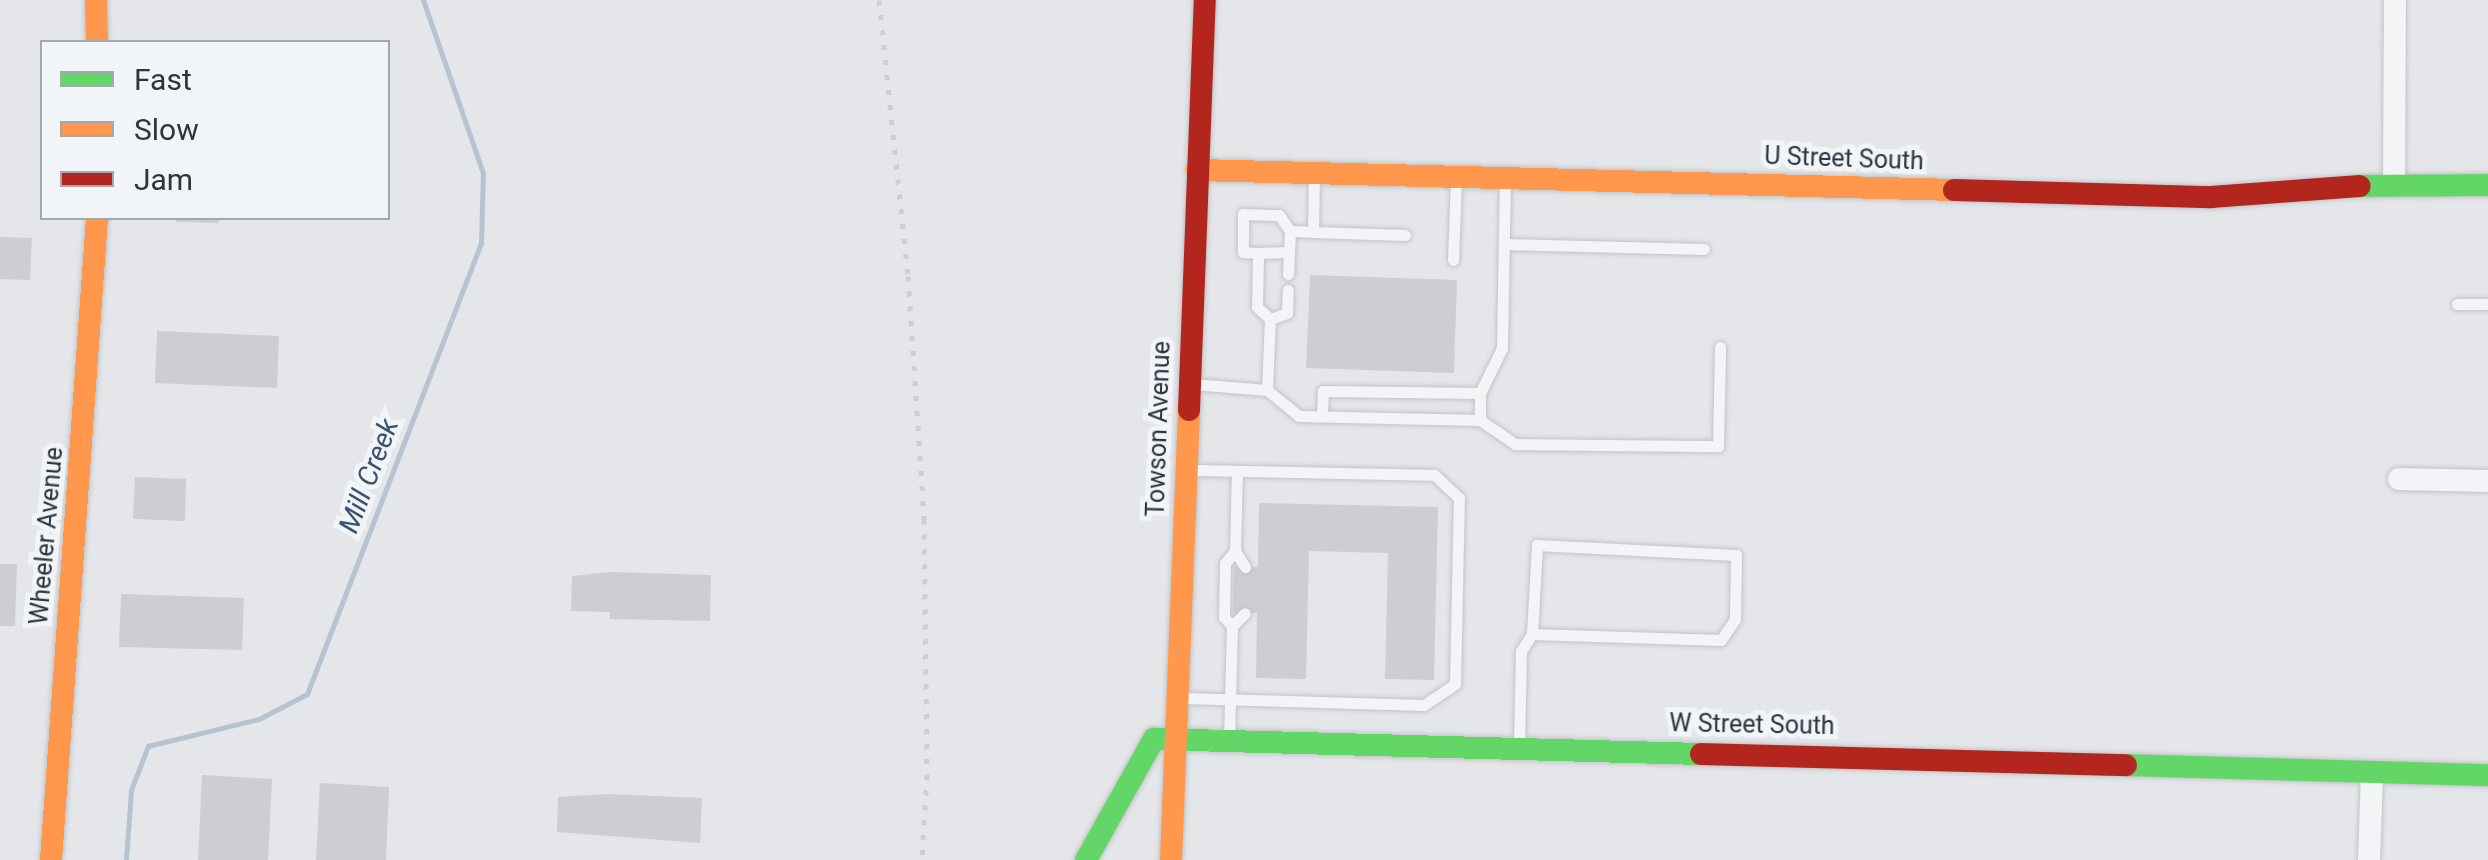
<!DOCTYPE html>
<style>
body{margin:0}
#map{position:relative;width:2488px;height:860px;overflow:hidden;background:#e4e6e9;font-family:Roboto,sans-serif}
div>[style]{position:absolute}
[style*='--x']{left:calc(var(--x)*1px);top:calc(var(--y)*1px);width:calc(var(--w)*1px);rotate:calc(var(--a)*1deg)}
.stream>*{height:5px;margin:-2.5px;padding:0 2.5px;transform-origin:2.5px;border-radius:2.5px;background:#b6c3d0}
.building>*{inset:0;background:#cdced1}
.roads{filter:drop-shadow(0 0 2px #c2c4c7) drop-shadow(0 0 2px #c2c4c7)}
.lane>*{height:11px;margin:-5.5px;padding:0 5.5px;transform-origin:5.5px;border-radius:5.5px;background:#f3f4f5}
.street>*{height:22px;margin:-11px;padding:0 11px;transform-origin:11px;border-radius:11px;background:#f3f4f5}
.fast>*{height:22px;margin:-11px;padding:0 11px;transform-origin:11px;border-radius:11px;background:#63d668}
.slow>*{height:22px;margin:-11px;padding:0 11px;transform-origin:11px;border-radius:11px;background:#ff974d}
.jam>*{height:22px;margin:-11px;padding:0 11px;transform-origin:11px;border-radius:11px;background:#b3261e}
.rail>*{height:5px;margin-top:-2.5px;transform-origin:0;background:repeating-linear-gradient(90deg,#ccced0 0 5px,transparent 0 15px)}
span{translate:-50% -50%;white-space:nowrap;text-align:center;line-height:1.15;-webkit-text-stroke:10px #f2f5f7;paint-order:stroke}
.street-label{font-size:25px;color:#2c3440}
.water-label{font-size:28px;color:#3a5371;font-style:italic}
.legend{position:absolute;left:40px;top:40px;width:350px;height:180px;box-sizing:border-box;background:#f2f5f7;border:2px solid #a3a8ae;margin:0;padding:12px 18px;list-style:none;font-size:30px;color:#2c3440}
.legend li{display:flex;align-items:center;gap:20px;height:50px}
.legend b{width:50px;border:2px solid #a3a8ae}
</style>
<div id="map">
<div class="stream">
<div style="--x:126;--y:860;--w:70;--a:-85.9"></div>
<div style="--x:131;--y:790;--w:47;--a:-68.9"></div>
<div style="--x:148;--y:746;--w:114;--a:-13.7"></div>
<div style="--x:259;--y:719;--w:54;--a:-27.5"></div>
<div style="--x:307;--y:694;--w:483;--a:-68.9"></div>
<div style="--x:481;--y:243;--w:70;--a:-88.4"></div>
<div style="--x:483;--y:173;--w:183;--a:-109.1"></div>
</div>
<div class="building">
<div style="clip-path:polygon(176px 218px,219px 218px,219px 223px,176px 222px)"></div>
<div style="clip-path:polygon(0 237px,32px 238px,30px 280px,0 279px)"></div>
<div style="clip-path:polygon(1310px 275px,1457px 280px,1454px 373px,1306px 368px)"></div>
<div style="clip-path:polygon(157px 331px,279px 336px,277px 388px,155px 383px)"></div>
<div style="clip-path:polygon(135px 477px,186px 479px,185px 521px,133px 519px)"></div>
<div style="clip-path:polygon(1259px 503px,1438px 507px,1434px 680px,1385px 679px,1388px 553px,1309px 551px,1306px 679px,1256px 678px,1257px 613px,1233px 613px,1234px 567px,1258px 567px)"></div>
<div style="clip-path:polygon(0 564px,17px 564px,15px 626px,0 626px)"></div>
<div style="clip-path:polygon(611px 572px,711px 575px,710px 621px,610px 619px,610px 612px,571px 611px,572px 576px)"></div>
<div style="clip-path:polygon(121px 594px,244px 598px,242px 650px,119px 647px)"></div>
<div style="clip-path:polygon(202px 775px,272px 779px,268px 860px,198px 860px)"></div>
<div style="clip-path:polygon(320px 783px,389px 787px,386px 860px,316px 860px)"></div>
<div style="clip-path:polygon(608px 794px,702px 798px,700px 843px,557px 832px,558px 797px)"></div>
</div>
<div class="roads">
<div class="lane">
<div style="--x:1313;--y:232;--w:92;--a:1.9"></div>
<div style="--x:1504;--y:244;--w:200;--a:1.4"></div>
<div style="--x:1258;--y:253;--w:15;--a:-176"></div>
<div style="--x:1243;--y:252;--w:38;--a:-90"></div>
<div style="--x:1243;--y:214;--w:36;--a:2"></div>
<div style="--x:1279;--y:215;--w:19;--a:55"></div>
<div style="--x:1453;--y:260;--w:82;--a:-87.9"></div>
<div style="--x:1288;--y:274;--w:43;--a:-87.3"></div>
<div style="--x:1290;--y:231;--w:23;--a:2"></div>
<div style="--x:1313;--y:232;--w:56;--a:-89"></div>
<div style="--x:2457;--y:304;--w:31;--a:0"></div>
<div style="--x:1270;--y:319;--w:18;--a:-19"></div>
<div style="--x:1287;--y:313;--w:23;--a:-88"></div>
<div style="--x:1193;--y:384;--w:74;--a:4.6"></div>
<div style="--x:1267;--y:390;--w:41;--a:39.1"></div>
<div style="--x:1299;--y:416;--w:181;--a:1.3"></div>
<div style="--x:1480;--y:420;--w:42;--a:34.4"></div>
<div style="--x:1515;--y:444;--w:203;--a:0.6"></div>
<div style="--x:1718;--y:446;--w:99;--a:-88.8"></div>
<div style="--x:1267;--y:390;--w:71;--a:-87.6"></div>
<div style="--x:1270;--y:319;--w:18;--a:-137"></div>
<div style="--x:1257;--y:307;--w:54;--a:-88.9"></div>
<div style="--x:1258;--y:253;--w:31;--a:-2"></div>
<div style="--x:1322;--y:416;--w:25;--a:-88"></div>
<div style="--x:1323;--y:391;--w:157;--a:0.7"></div>
<div style="--x:1480;--y:420;--w:27;--a:-90"></div>
<div style="--x:1480;--y:393;--w:50;--a:-63.9"></div>
<div style="--x:1502;--y:348;--w:169;--a:-89"></div>
<div style="--x:1235;--y:551;--w:19;--a:58"></div>
<div style="--x:1232;--y:626;--w:18;--a:-45"></div>
<div style="--x:1184;--y:698;--w:240;--a:1.7"></div>
<div style="--x:1424;--y:705;--w:37;--a:-34"></div>
<div style="--x:1455;--y:684;--w:186;--a:-88.8"></div>
<div style="--x:1459;--y:498;--w:34;--a:-137"></div>
<div style="--x:1434;--y:475;--w:244;--a:-178.8"></div>
<div style="--x:1229;--y:740;--w:114;--a:-88.5"></div>
<div style="--x:1232;--y:626;--w:12;--a:-132"></div>
<div style="--x:1224;--y:617;--w:54;--a:-88.9"></div>
<div style="--x:1225;--y:563;--w:16;--a:-50"></div>
<div style="--x:1235;--y:551;--w:80;--a:-88.6"></div>
<div style="--x:1519;--y:747;--w:96;--a:-88.8"></div>
<div style="--x:1521;--y:651;--w:20;--a:-57"></div>
<div style="--x:1532;--y:634;--w:189;--a:1.8"></div>
<div style="--x:1721;--y:640;--w:25;--a:-56"></div>
<div style="--x:1735;--y:619;--w:64;--a:-89.1"></div>
<div style="--x:1736;--y:555;--w:199;--a:-177.1"></div>
<div style="--x:1537;--y:545;--w:89;--a:93.2"></div>
</div>
<div class="street">
<div style="--x:2394;--y:183;--w:183;--a:-89.7"></div>
<div style="--x:2399;--y:479;--w:89;--a:1.3"></div>
<div style="--x:2369;--y:860;--w:88;--a:-88"></div>
</div>
<div class="fast">
<div style="--x:2360;--y:186;--w:128;--a:-0.4"></div>
<div style="--x:2126;--y:765;--w:362;--a:1.6"></div>
<div style="--x:1086;--y:860;--w:139;--a:-60.7"></div>
<div style="--x:1154;--y:739;--w:547;--a:1.57"></div>
</div>
<div class="slow">
<div style="--x:96;--y:0;--w:42;--a:88.6"></div>
<div style="--x:1197;--y:170;--w:757;--a:1.51"></div>
<div style="--x:51;--y:860;--w:644;--a:-85.9"></div>
<div style="--x:1171;--y:860;--w:450;--a:-87.7"></div>
</div>
<div class="jam">
<div style="--x:1954;--y:190;--w:257;--a:1.6"></div>
<div style="--x:2211;--y:197;--w:149;--a:-4.2"></div>
<div style="--x:1189;--y:410;--w:410;--a:-87.8"></div>
<div style="--x:1701;--y:754;--w:425;--a:1.5"></div>
</div>
</div>
<div class="rail">
<div style="--x:879;--y:0;--w:278;--a:84"></div>
<div style="--x:908;--y:276;--w:244;--a:86.2"></div>
<div style="--x:924;--y:519;--w:256;--a:89.3"></div>
<div style="--x:927;--y:775;--w:85;--a:93.4"></div>
</div>
<div class="street-label">
<span style="left:1844px;top:159px;rotate:2deg">U Street South</span>
<span style="left:1159px;top:429px;rotate:-88deg">Towson Avenue</span>
<span style="left:47px;top:536px;rotate:-85deg">Wheeler Avenue</span>
<span style="left:1752px;top:725px;rotate:1deg">W Street South</span>
</div>
<div class="water-label">
<span style="left:369px;top:476px;rotate:-69deg">Mill Creek</span>
</div>
<ul class="legend">
<li><b style="height:12px;background:#63d668"></b>Fast</li>
<li><b style="height:12px;background:#ff974d"></b>Slow</li>
<li><b style="height:12px;background:#b3261e"></b>Jam</li>
</ul>
</div>
